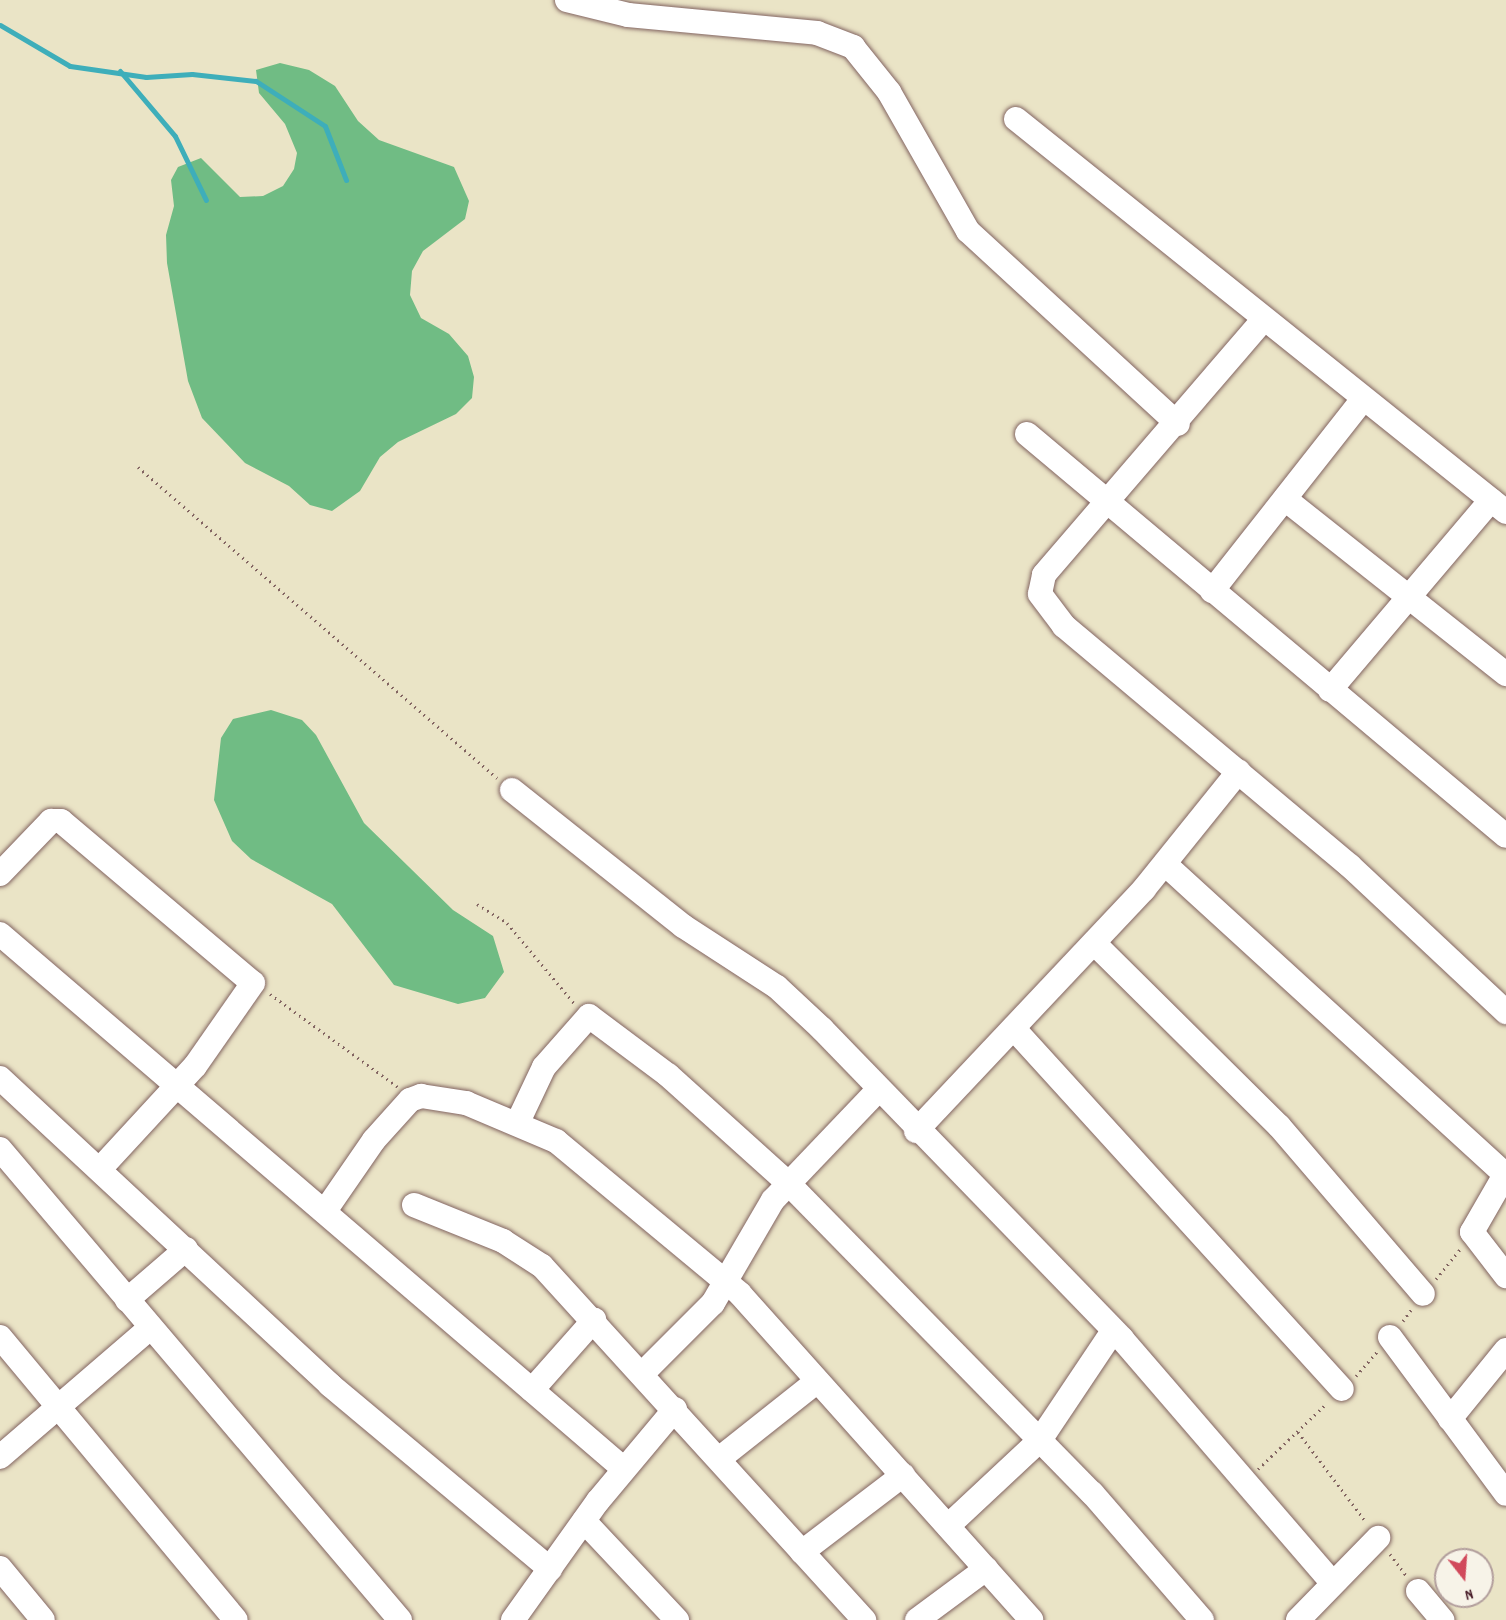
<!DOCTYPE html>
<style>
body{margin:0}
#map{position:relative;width:1506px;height:1620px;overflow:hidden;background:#eae4c6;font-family:Dekko,sans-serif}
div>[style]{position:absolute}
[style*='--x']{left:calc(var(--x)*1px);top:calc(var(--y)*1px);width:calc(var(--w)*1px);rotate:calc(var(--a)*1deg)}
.forest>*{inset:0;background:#70bc84}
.stream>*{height:5px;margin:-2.5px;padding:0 2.5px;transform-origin:2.5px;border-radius:2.5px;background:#3eaeba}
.path>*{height:3px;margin-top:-1.5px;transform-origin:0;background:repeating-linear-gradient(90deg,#826461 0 1.5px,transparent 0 6px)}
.roads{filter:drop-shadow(0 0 2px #826461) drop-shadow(0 0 2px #826461)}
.minor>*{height:24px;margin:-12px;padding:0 12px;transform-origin:12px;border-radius:12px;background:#fff}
span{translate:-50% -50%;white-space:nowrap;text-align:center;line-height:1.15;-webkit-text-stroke:5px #f7f3e8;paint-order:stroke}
.north{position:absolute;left:1434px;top:1548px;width:60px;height:60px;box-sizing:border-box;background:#f7f3e8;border:2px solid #b29e9c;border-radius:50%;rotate:163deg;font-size:16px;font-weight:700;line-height:24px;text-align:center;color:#4a1f2b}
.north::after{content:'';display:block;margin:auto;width:21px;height:27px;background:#d1495b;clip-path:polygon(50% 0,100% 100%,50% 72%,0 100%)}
</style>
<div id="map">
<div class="forest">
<div style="clip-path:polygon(280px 63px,309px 70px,335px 86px,358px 121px,379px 140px,454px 167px,469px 201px,465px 219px,423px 251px,412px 271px,410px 295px,421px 318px,449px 334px,468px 356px,474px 377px,472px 398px,456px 414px,398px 442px,380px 457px,360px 491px,332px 511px,310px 505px,289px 486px,245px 463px,202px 418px,188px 381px,167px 263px,166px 235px,174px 206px,171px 180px,178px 167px,201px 158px,240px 197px,263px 196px,283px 186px,294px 169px,297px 153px,285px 124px,259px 93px,256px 70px)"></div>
<div style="clip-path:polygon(271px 710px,302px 720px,316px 735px,364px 823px,453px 910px,493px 936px,504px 972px,485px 998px,458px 1004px,394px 985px,332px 904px,251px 859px,232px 841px,214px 800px,221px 738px,233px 719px)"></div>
</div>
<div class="stream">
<div style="--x:0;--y:25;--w:81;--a:30.4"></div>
<div style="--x:70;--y:66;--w:77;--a:8.2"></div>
<div style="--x:146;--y:77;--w:46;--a:-3.7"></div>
<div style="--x:192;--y:74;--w:64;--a:6.2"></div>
<div style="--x:256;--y:81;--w:82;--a:33.1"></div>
<div style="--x:325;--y:126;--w:58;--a:68.7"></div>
<div style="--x:120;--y:71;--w:85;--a:49.8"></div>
<div style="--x:175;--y:136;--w:71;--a:64.2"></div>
</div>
<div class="path">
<div style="--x:138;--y:467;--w:475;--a:40.9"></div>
<div style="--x:477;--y:904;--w:36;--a:32"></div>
<div style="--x:507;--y:923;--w:104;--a:50.1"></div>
<div style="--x:270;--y:994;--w:158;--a:36"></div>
<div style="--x:1436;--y:1279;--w:38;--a:-51"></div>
<div style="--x:1403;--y:1321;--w:14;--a:-54"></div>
<div style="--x:1356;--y:1376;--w:32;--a:-49"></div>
<div style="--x:1298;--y:1432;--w:113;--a:52.9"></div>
<div style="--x:1258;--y:1469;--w:95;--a:-43.7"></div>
<div style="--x:1390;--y:1554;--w:26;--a:53"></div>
</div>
<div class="roads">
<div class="minor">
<div style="--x:567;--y:0;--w:63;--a:13.8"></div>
<div style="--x:628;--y:15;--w:190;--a:5.4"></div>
<div style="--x:817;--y:33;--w:39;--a:21"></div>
<div style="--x:853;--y:47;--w:58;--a:51.3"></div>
<div style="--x:889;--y:92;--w:160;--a:60.4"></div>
<div style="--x:968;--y:231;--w:285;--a:42.6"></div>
<div style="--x:1016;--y:119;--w:628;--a:38.73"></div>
<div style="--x:1263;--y:320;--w:336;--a:130.7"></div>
<div style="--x:1044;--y:575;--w:19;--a:102"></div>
<div style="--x:1040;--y:594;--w:40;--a:53"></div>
<div style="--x:1064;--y:626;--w:373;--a:40"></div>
<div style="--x:1350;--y:866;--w:214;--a:43.1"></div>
<div style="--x:1027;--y:434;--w:625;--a:40.01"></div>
<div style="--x:1285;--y:499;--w:282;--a:38.4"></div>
<div style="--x:1212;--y:591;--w:244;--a:-51.8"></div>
<div style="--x:1330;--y:690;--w:249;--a:-49.7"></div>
<div style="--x:512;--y:790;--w:218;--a:38.5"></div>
<div style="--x:683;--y:926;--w:112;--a:33"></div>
<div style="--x:777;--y:987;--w:62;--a:43"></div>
<div style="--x:822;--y:1029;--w:431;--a:45.9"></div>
<div style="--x:1122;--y:1339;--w:320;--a:49.2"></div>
<div style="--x:1165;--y:864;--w:460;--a:42.4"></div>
<div style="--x:0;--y:874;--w:74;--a:-46.1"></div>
<div style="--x:51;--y:821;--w:10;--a:0"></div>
<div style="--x:61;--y:821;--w:251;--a:40.2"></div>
<div style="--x:253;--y:983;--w:101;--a:124.9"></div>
<div style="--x:195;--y:1066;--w:140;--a:132.7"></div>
<div style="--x:0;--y:934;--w:822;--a:40.61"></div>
<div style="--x:1095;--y:944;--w:259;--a:44.7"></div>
<div style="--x:1279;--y:1126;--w:221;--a:49.4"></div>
<div style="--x:1016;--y:1031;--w:484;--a:47.7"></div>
<div style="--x:0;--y:1078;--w:451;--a:42.9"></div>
<div style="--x:330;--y:1385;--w:287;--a:39.9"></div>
<div style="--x:517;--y:1124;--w:63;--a:-64.7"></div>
<div style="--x:544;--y:1067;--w:68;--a:-48.6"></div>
<div style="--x:589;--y:1016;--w:99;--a:36.8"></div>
<div style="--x:668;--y:1075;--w:160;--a:42"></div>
<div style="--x:787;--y:1182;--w:436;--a:45.6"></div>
<div style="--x:1092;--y:1493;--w:168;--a:49.1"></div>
<div style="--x:916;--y:1131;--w:332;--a:-46.7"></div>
<div style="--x:1144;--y:889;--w:151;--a:-51.2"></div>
<div style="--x:0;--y:1149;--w:618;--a:49.66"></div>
<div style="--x:1506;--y:1173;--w:68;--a:120"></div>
<div style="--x:1472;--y:1232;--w:56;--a:52.3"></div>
<div style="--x:414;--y:1205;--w:96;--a:22"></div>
<div style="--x:503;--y:1241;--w:46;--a:32.7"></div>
<div style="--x:542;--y:1266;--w:479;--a:47.7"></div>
<div style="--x:325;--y:1211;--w:86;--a:-55.4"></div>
<div style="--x:374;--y:1140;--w:54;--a:-48"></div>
<div style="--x:410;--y:1100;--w:12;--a:-20"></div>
<div style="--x:421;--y:1096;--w:46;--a:8.8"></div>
<div style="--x:466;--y:1103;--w:98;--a:22.9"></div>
<div style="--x:556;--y:1141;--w:239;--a:39.7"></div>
<div style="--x:740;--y:1294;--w:437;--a:48.2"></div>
<div style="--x:127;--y:1300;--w:78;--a:-40.8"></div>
<div style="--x:0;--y:1337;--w:368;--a:50.2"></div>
<div style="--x:1390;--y:1337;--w:195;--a:53.5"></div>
<div style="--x:642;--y:1374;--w:100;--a:-45"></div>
<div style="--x:713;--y:1303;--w:119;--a:-59.8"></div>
<div style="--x:773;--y:1200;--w:151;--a:-46.3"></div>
<div style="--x:532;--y:1390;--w:94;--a:-48.5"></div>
<div style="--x:1450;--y:1419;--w:89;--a:-50.9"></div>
<div style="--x:0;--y:1457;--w:198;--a:-40.7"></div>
<div style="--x:719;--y:1459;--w:124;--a:-38.4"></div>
<div style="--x:584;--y:1521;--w:136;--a:46.8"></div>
<div style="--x:948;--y:1526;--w:126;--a:-43.1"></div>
<div style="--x:1040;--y:1440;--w:131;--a:-56.2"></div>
<div style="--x:802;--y:1552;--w:127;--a:-37.3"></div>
<div style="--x:0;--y:1568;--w:67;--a:50.4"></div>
<div style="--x:1418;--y:1591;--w:38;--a:50"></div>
<div style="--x:513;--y:1620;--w:146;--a:-54.5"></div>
<div style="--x:598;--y:1501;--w:120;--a:-50.1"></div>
<div style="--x:917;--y:1620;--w:86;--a:-36.5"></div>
<div style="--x:1298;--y:1620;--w:115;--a:-45.7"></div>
</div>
</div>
<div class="north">N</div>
</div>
